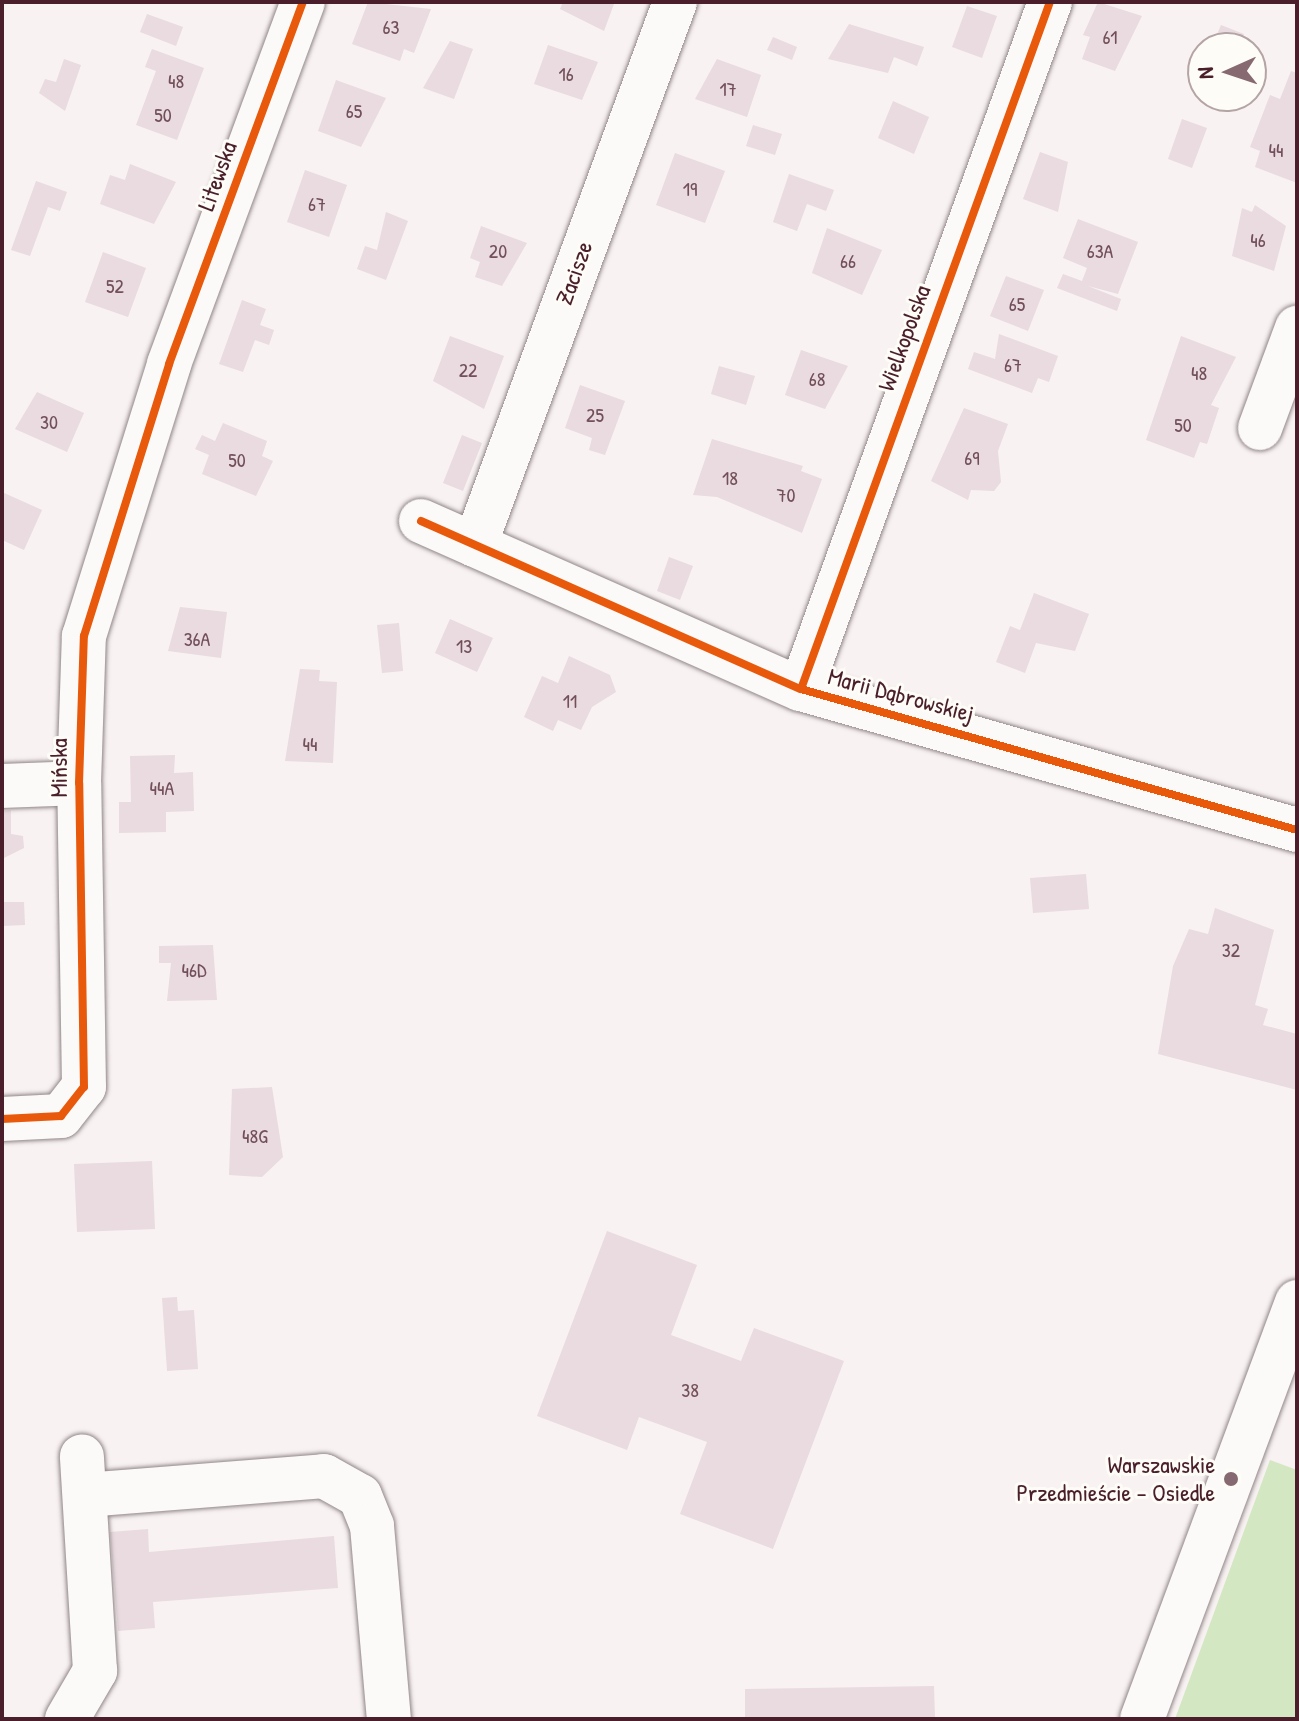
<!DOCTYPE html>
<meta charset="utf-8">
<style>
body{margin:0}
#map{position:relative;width:1299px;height:1721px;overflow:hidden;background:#f8f2f2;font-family:"Patrick Hand",sans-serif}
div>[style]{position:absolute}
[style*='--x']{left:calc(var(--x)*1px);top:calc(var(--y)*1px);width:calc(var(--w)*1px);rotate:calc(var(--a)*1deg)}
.green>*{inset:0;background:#d2e7c2}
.building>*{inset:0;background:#e9dbe0}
.roads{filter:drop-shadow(0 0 2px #918688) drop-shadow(0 0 2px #918688)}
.minor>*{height:44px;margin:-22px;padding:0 22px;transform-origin:22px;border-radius:22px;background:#fbfaf8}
.cycleway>*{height:8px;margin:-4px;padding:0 4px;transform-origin:4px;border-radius:4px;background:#e8590c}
.dots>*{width:22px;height:22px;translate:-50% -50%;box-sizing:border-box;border:4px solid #fdfcf7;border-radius:50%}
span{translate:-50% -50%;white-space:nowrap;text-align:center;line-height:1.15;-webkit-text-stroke:6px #fdfcf7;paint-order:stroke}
.number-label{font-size:20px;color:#724f59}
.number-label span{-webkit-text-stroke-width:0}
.street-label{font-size:24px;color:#4a1f2b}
.poi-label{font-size:24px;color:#4a1f2b}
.right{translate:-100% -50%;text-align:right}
.frame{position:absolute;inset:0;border:4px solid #4a1f2b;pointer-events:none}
.north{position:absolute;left:1187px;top:32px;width:80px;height:80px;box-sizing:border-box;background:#fdfcf7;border:2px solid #b5a4a5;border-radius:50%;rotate:267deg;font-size:22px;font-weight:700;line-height:32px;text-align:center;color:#4a1f2b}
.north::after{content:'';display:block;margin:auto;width:28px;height:36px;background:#876971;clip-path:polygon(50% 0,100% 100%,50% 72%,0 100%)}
</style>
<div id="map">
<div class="green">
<div style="clip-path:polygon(1270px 1460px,1297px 1470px,1297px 1719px,1175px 1719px)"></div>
</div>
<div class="building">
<div style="clip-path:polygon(368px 2px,431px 9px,414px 53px,404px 49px,400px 61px,352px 44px)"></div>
<div style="clip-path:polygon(563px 2px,609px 2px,614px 4px,604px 31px,560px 9px)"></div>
<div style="clip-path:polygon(1098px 2px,1142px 16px,1115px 71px,1082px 59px,1090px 37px,1083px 35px)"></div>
<div style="clip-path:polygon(967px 6px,997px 16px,982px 58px,952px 47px)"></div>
<div style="clip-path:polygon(147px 14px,183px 27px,176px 46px,140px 32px)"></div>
<div style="clip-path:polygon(849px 24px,924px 47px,917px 66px,894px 57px,888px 73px,828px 59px)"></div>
<div style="clip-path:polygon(1221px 25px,1244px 34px,1239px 48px,1215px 39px)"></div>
<div style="clip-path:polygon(773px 37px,797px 47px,792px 60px,767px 50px)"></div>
<div style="clip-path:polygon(450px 41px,473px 49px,454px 99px,423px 88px)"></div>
<div style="clip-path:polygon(548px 45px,598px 62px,582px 100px,534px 84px)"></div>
<div style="clip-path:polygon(152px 49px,204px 68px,177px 140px,136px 125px,156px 71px,145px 67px)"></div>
<div style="clip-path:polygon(64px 59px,81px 65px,65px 111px,39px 93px,45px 79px,56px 82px)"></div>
<div style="clip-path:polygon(717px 59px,761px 75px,747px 117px,695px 99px)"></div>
<div style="clip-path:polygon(1291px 71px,1297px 73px,1297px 183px,1255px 167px,1260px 151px,1250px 147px,1270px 95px,1280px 99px)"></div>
<div style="clip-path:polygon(336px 80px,386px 98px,361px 147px,318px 131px)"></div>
<div style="clip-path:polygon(893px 101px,929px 117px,914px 154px,878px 138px)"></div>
<div style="clip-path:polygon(1182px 119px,1207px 128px,1192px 168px,1168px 159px)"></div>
<div style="clip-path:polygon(753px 125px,782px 134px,775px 155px,746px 146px)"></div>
<div style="clip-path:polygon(1040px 152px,1068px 162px,1058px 212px,1023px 199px)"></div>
<div style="clip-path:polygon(675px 153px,725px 171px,705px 223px,656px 205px)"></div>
<div style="clip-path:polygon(130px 164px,176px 182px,154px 224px,100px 204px,110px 175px,125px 180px)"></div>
<div style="clip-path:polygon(305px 170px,347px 185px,329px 237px,287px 222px)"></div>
<div style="clip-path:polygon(789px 174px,834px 190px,826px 211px,807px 204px,797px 231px,773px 222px)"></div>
<div style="clip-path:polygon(36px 181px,67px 192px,60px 211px,48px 207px,30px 256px,11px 250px)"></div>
<div style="clip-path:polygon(1255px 205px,1286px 226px,1274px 271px,1232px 256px,1242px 208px,1252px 212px)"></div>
<div style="clip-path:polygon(386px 212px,408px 221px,386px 280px,357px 269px,365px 246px,377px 250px)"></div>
<div style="clip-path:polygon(1078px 219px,1138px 242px,1118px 294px,1088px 286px,1121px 299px,1117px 311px,1057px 288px,1063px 274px,1082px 281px,1087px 268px,1063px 258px)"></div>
<div style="clip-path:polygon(481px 226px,527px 243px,502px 286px,475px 277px,480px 262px,470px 258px)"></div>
<div style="clip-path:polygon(827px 228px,882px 250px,862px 295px,812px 273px)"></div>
<div style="clip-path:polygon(103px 252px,146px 268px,128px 317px,85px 302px)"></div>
<div style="clip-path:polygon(1006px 276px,1044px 290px,1028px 331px,990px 316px)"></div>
<div style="clip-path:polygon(242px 300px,266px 309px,260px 325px,274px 330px,269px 345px,255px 340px,243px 372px,219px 364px)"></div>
<div style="clip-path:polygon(999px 334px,1058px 356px,1049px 382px,1038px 378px,1032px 393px,968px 369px,974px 352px,995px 359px)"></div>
<div style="clip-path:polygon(450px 336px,504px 356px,484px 409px,433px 381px)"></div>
<div style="clip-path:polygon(1181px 336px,1236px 357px,1211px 405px,1219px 408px,1207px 444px,1200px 442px,1194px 458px,1146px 440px)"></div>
<div style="clip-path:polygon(801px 350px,848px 366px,825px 409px,785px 395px)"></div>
<div style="clip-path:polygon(719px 366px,755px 376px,746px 405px,711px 394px)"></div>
<div style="clip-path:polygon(580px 385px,625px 401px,605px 455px,589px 450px,592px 438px,565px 428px)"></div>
<div style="clip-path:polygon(37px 392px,84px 413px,67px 452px,15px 429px)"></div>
<div style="clip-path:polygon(964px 408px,1008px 424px,998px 451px,1001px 482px,994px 491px,971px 490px,968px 500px,931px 481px)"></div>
<div style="clip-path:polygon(223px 423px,267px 441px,262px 456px,273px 461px,256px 496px,202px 474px,209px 455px,195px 449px,202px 435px,215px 441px)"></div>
<div style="clip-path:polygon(462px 435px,482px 443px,463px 491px,443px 483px)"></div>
<div style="clip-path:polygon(712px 439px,803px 466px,801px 471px,822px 479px,802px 533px,717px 497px,693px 495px)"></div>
<div style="clip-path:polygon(2px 492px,42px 510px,24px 550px,2px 540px)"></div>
<div style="clip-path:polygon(669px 557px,693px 566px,680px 600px,657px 591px)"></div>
<div style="clip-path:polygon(1034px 593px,1089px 614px,1075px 651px,1036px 643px,1025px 673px,996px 662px,1010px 626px,1020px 630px)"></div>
<div style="clip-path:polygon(180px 607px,227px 612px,221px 658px,168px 651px)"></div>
<div style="clip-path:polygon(450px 619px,493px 638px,477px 672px,435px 653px)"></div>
<div style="clip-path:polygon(399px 623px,403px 671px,382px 673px,377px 625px)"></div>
<div style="clip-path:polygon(569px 656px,610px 675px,616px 692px,592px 707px,581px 730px,558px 720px,553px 731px,524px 717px,542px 676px,558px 683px)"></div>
<div style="clip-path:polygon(300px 669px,320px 670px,319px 681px,337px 682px,333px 763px,285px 761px)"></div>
<div style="clip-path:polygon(175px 755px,174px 773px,193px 772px,194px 811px,166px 812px,166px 832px,119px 833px,119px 802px,131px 802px,130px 756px)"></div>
<div style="clip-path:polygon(11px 810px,11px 834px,23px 836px,24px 848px,2px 859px,2px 811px)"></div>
<div style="clip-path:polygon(1086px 874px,1089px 909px,1033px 913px,1030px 878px)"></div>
<div style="clip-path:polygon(2px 902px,24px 902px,25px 925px,2px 926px)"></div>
<div style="clip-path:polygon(1215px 908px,1274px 930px,1255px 1005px,1268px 1009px,1263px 1025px,1297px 1034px,1297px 1090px,1158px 1054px,1173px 966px,1189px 929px,1208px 934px)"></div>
<div style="clip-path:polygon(213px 945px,217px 1000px,167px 1001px,171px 963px,159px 963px,159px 946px)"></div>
<div style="clip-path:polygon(272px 1087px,283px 1157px,262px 1177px,229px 1175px,232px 1089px)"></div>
<div style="clip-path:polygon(152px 1161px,155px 1229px,77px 1232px,74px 1164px)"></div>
<div style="clip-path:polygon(607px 1231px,697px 1265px,671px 1335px,741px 1361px,754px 1328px,844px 1361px,773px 1549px,680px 1514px,707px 1442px,639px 1417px,627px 1450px,537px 1416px)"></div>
<div style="clip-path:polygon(177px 1297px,178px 1311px,194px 1310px,198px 1369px,167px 1371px,162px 1298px)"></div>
<div style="clip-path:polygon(148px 1529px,149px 1552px,334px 1536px,338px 1588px,153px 1602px,155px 1628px,118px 1631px,110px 1532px)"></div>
<div style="clip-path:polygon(934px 1686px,935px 1719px,745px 1719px,745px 1689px)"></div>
</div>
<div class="roads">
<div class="minor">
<div style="--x:1260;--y:428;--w:107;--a:-69.7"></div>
<div style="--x:421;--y:521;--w:415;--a:23.9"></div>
<div style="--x:801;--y:689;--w:516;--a:15.87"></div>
<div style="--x:475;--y:545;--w:579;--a:-69.78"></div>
<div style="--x:801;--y:689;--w:731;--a:-70.08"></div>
<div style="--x:2;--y:786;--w:77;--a:-2.2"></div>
<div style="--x:2;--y:1119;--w:59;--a:-2.9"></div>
<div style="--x:61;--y:1116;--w:37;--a:-52"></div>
<div style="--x:84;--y:1087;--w:304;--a:-90.9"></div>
<div style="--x:79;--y:783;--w:147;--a:-88.1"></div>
<div style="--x:84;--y:636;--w:285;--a:-72.6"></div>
<div style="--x:169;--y:364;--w:386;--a:-69.7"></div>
<div style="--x:85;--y:1495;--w:240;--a:-4.5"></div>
<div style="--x:324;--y:1476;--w:41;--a:29.1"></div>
<div style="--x:360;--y:1496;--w:32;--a:68"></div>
<div style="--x:372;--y:1526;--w:194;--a:85"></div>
<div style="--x:67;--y:1719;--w:56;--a:-59.7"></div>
<div style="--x:95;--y:1671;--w:215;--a:-93.5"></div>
<div style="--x:1142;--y:1719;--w:445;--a:-69.6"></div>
</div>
</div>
<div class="cycleway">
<div style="--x:421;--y:521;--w:415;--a:23.9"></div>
<div style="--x:801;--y:689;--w:516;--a:15.87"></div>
<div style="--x:801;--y:689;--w:731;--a:-70.08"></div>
<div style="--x:2;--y:1119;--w:59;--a:-2.9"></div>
<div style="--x:61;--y:1116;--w:37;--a:-52"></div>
<div style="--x:84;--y:1087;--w:304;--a:-90.9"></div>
<div style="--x:79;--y:783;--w:147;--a:-88.1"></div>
<div style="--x:84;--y:636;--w:285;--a:-72.6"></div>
<div style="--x:169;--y:364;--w:386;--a:-69.7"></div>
</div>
<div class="dots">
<div style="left:1231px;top:1479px;background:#876971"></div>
</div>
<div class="number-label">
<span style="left:391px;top:26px">63</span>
<span style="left:1110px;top:36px">61</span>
<span style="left:566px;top:73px">16</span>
<span style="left:176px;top:80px">48</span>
<span style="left:728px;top:88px">17</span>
<span style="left:354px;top:110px">65</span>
<span style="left:163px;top:114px">50</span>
<span style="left:1276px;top:149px">44</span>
<span style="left:690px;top:188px">19</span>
<span style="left:317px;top:203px">67</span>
<span style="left:1258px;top:239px">46</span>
<span style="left:498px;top:250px">20</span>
<span style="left:1100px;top:250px">63A</span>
<span style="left:848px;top:260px">66</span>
<span style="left:115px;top:285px">52</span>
<span style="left:1017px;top:303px">65</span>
<span style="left:1013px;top:364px">67</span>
<span style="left:468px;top:369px">22</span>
<span style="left:1199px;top:372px">48</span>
<span style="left:817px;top:378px">68</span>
<span style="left:595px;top:414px">25</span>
<span style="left:49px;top:421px">30</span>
<span style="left:1183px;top:424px">50</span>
<span style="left:972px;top:457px">69</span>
<span style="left:237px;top:459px">50</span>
<span style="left:730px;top:477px">18</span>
<span style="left:786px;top:494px">70</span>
<span style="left:197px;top:638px">36A</span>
<span style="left:464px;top:645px">13</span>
<span style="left:570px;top:700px">11</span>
<span style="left:310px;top:743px">44</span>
<span style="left:162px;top:787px">44A</span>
<span style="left:1231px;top:949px">32</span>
<span style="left:194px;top:969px">46D</span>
<span style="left:255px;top:1135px">48G</span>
<span style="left:690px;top:1389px">38</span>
</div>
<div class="street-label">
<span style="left:217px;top:176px;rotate:-70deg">Litewska</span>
<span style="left:574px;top:273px;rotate:-70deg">Zacisze</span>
<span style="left:904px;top:338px;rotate:-70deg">Wielkopolska</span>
<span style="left:901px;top:695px;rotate:15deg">Marii Dąbrowskiej</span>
<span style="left:59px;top:768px;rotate:-90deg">Mińska</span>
</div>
<div class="poi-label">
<span class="right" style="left:1215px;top:1479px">Warszawskie<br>Przedmieście – Osiedle</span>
</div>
<div class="frame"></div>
<div class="north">N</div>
</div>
